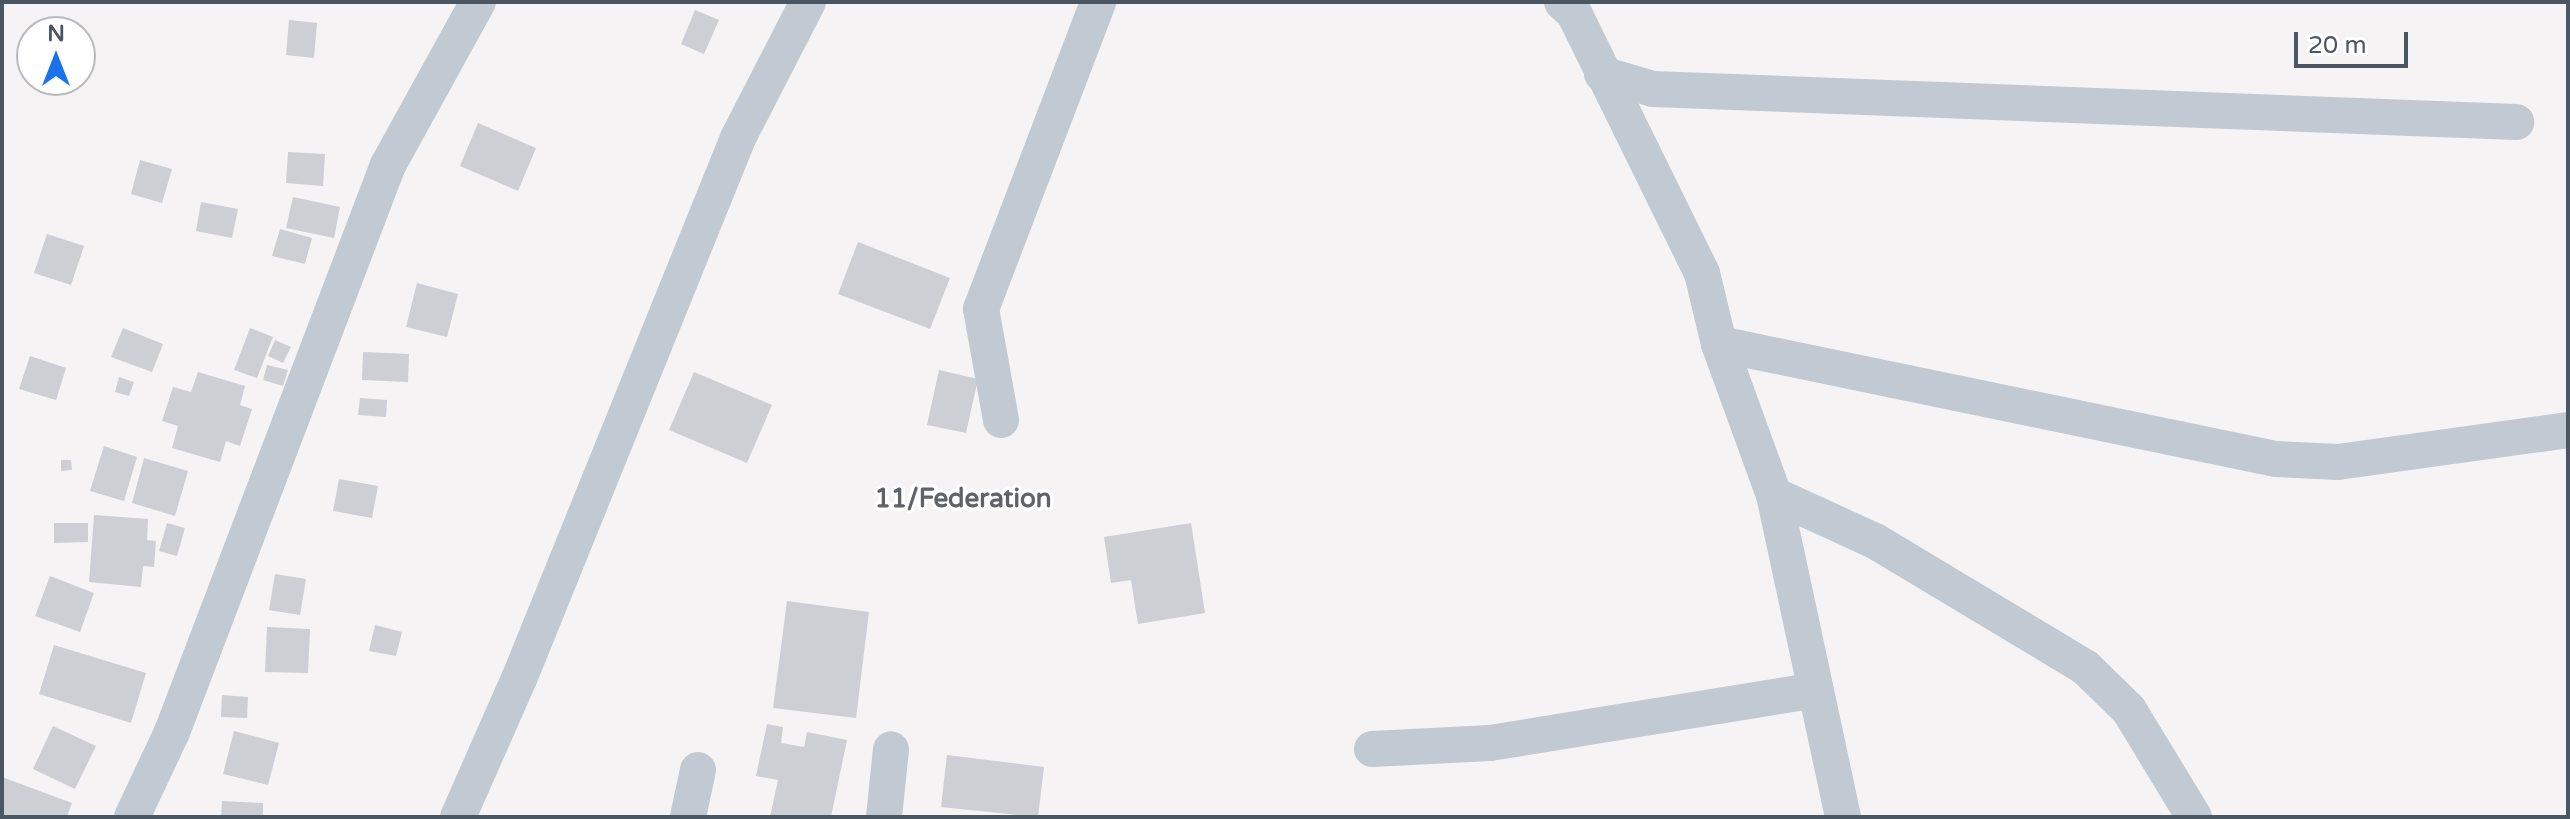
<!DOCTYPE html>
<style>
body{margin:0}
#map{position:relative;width:2570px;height:819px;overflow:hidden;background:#f5f3f3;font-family:"Varela Round",sans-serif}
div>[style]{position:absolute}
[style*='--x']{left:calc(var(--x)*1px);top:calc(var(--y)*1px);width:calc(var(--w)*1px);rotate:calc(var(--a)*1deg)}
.building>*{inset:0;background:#cdcfd5}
.minor>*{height:36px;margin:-18px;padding:0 18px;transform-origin:18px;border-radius:18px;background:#c1cad2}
span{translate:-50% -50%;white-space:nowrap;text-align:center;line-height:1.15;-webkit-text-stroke:7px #fff;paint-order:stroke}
.quarter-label{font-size:26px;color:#5f6368;font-weight:700}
.frame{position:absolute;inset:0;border:4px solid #4a5661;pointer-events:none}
.north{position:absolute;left:16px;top:16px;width:80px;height:80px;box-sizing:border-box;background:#fff;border:2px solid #b7bbc0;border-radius:50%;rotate:0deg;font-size:22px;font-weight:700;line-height:32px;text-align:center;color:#4a5661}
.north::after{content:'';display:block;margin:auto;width:28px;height:36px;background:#1a73e8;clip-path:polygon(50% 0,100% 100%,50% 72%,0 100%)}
.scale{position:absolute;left:2294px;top:32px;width:114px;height:36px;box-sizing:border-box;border:4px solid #4a5661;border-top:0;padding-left:10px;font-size:24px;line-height:28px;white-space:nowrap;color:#4a5661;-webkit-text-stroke:6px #fff;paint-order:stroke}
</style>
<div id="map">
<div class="building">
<div style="clip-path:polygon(695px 10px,719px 20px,704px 54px,681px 44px)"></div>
<div style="clip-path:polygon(289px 20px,317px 23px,314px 58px,286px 55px)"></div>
<div style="clip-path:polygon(478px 123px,536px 148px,518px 191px,460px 166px)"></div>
<div style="clip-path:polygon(288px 152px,325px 154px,323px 186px,286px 183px)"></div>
<div style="clip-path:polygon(140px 160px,172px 169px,162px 203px,131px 194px)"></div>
<div style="clip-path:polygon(293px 197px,340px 207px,334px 238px,286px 228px)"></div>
<div style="clip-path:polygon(201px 202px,238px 209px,232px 238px,196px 231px)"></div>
<div style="clip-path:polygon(280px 229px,312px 238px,305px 264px,272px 256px)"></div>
<div style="clip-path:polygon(47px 234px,84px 246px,71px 285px,34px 273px)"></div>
<div style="clip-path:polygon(858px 242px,950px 278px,930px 329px,838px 294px)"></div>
<div style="clip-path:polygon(417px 283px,458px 294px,447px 337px,406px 327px)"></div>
<div style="clip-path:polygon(123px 328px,163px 344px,152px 372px,111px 357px)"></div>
<div style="clip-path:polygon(250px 328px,273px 337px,257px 378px,234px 370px)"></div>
<div style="clip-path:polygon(275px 340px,291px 347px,283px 363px,268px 356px)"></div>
<div style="clip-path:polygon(363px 352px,409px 354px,408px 382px,362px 380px)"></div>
<div style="clip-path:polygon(30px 356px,66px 368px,56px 400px,19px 389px)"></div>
<div style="clip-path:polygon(267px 365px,288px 370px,283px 386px,263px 380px)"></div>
<div style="clip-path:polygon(939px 370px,978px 379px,966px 433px,927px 425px)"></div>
<div style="clip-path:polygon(198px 372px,245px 386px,240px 405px,252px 409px,240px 446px,226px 441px,220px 462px,172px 448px,178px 426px,162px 421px,173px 387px,191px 392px)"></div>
<div style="clip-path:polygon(694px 372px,772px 405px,747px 463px,669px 430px)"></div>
<div style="clip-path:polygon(119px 377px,134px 382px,129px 396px,115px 392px)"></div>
<div style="clip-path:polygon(360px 398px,387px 400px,386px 417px,358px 415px)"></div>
<div style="clip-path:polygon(104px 446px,137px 457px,124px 501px,90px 491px)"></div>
<div style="clip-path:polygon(144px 458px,188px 471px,175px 516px,132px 503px)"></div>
<div style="clip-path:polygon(61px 460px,71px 460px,72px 470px,61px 471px)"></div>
<div style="clip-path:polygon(339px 479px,378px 486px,372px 518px,333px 511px)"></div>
<div style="clip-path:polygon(94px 515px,148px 519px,147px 540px,156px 541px,154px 567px,143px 566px,141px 587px,89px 582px)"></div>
<div style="clip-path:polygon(54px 523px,88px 523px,88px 542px,54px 543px)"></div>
<div style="clip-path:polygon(167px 523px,185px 528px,177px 556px,159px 551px)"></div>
<div style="clip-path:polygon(1191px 523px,1205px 613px,1138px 624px,1131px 580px,1111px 583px,1104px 537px)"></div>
<div style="clip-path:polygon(275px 574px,306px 579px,300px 615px,269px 610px)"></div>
<div style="clip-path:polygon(50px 576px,94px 593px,80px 632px,35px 616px)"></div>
<div style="clip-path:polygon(787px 601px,869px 612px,856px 718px,773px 708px)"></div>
<div style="clip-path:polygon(375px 625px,402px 632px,396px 656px,369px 651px)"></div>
<div style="clip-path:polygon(267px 627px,310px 629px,308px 673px,265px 672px)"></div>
<div style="clip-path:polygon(54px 645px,146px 673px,131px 723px,39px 694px)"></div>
<div style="clip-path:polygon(222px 695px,248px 697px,247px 718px,221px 717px)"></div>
<div style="clip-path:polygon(767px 724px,783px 727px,781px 743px,804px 747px,807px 732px,847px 740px,831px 817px,770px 817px,778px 780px,756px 776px)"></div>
<div style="clip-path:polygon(53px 726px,96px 746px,75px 789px,33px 769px)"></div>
<div style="clip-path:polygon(234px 731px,279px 743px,268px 785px,223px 774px)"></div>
<div style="clip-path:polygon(947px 755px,1044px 767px,1038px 817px,941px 807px)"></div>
<div style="clip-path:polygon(2px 777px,72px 803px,67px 817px,2px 817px)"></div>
<div style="clip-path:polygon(222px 801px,263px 803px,263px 817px,221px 817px)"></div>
</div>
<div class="minor">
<div style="--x:1562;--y:2;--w:16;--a:43"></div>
<div style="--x:1574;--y:13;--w:290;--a:63.8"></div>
<div style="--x:1702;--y:273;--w:73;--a:76.5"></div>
<div style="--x:1719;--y:344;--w:161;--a:70"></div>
<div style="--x:1774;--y:495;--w:111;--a:24.5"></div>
<div style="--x:1875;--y:541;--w:246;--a:31"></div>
<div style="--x:2086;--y:668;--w:60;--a:44.3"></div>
<div style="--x:2129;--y:710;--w:125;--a:58.7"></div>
<div style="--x:1602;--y:74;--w:53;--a:16.4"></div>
<div style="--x:1653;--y:89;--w:864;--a:2.19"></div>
<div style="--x:1719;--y:344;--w:569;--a:11.67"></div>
<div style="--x:2276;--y:459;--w:62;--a:2.8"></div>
<div style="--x:2338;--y:462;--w:232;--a:-7.9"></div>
<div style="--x:1001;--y:420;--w:113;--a:-100.2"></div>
<div style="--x:981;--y:309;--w:329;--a:-69.1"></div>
<div style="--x:1774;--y:495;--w:329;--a:77.9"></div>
<div style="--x:1372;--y:749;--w:118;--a:-2.9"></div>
<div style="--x:1490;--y:743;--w:330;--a:-9.2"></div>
<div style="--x:132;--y:817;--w:94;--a:-64.8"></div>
<div style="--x:172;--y:732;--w:607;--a:-69.15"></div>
<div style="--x:388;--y:165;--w:186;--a:-61.1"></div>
<div style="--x:458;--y:817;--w:151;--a:-66.2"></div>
<div style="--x:519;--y:679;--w:584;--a:-67.96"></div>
<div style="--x:738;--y:138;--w:153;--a:-62.8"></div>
<div style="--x:688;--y:817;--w:48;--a:-78"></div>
<div style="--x:884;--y:817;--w:68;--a:-84.1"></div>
</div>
<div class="quarter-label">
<span style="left:963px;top:499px">11/Federation</span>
</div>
<div class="frame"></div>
<div class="north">N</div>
<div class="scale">20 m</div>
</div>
